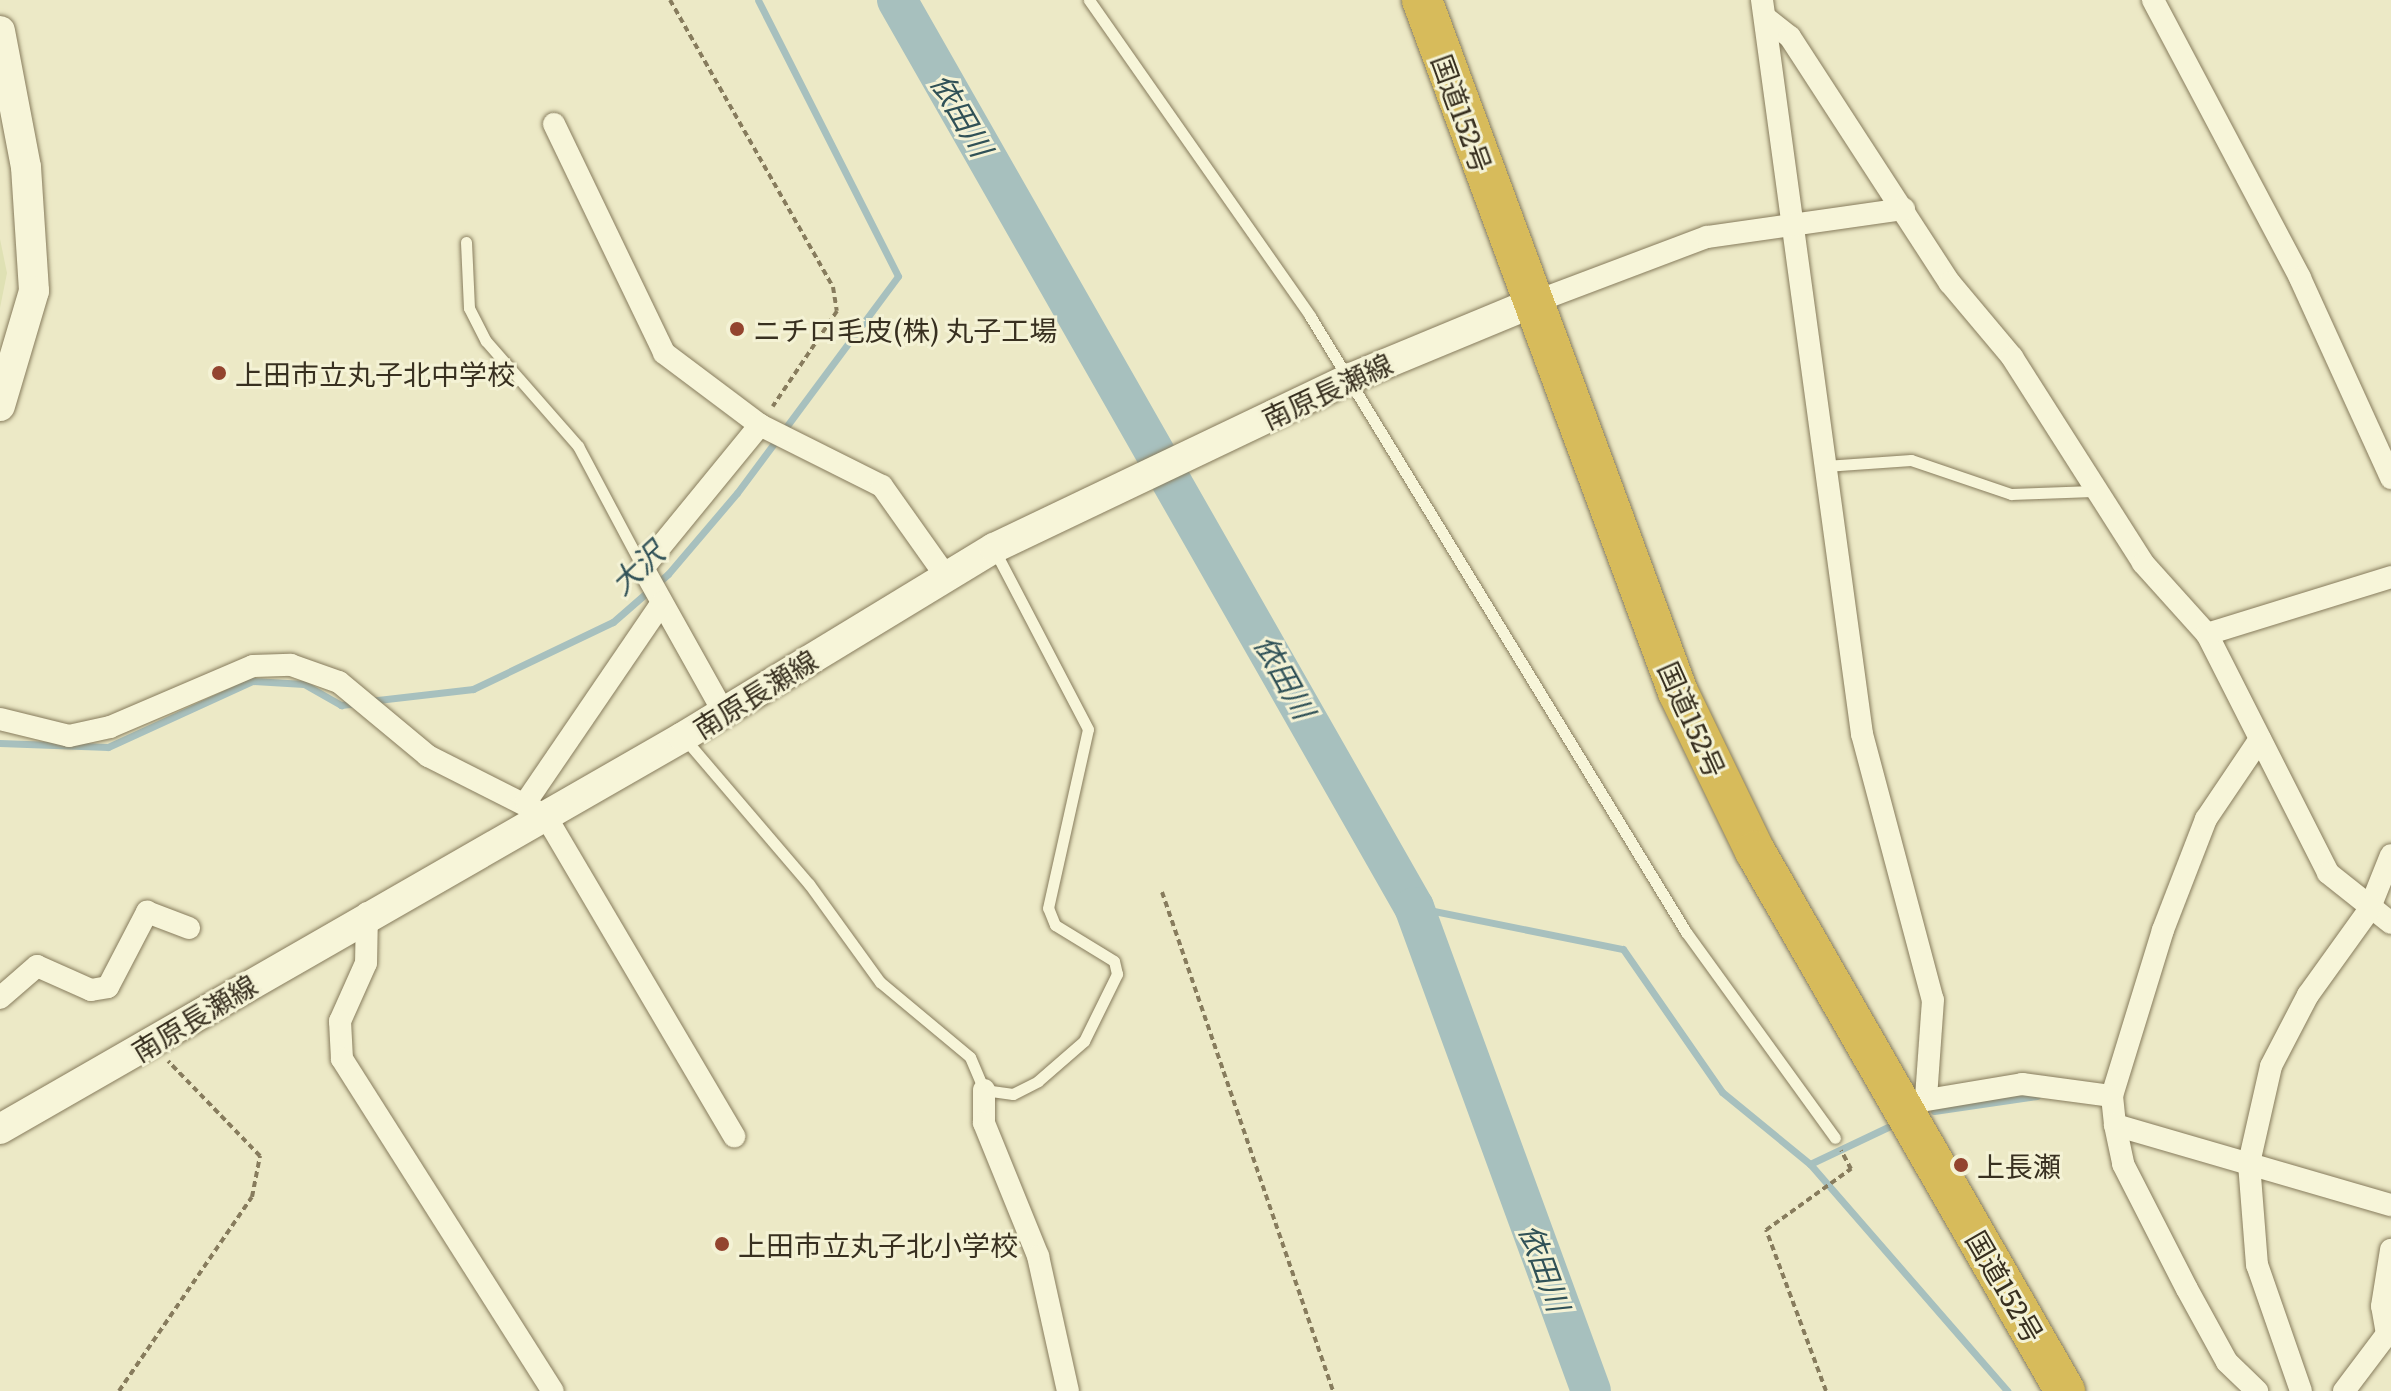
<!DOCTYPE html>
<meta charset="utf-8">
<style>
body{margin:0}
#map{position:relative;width:2391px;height:1391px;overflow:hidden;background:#ece9c6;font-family:Literata,"Noto Sans JP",serif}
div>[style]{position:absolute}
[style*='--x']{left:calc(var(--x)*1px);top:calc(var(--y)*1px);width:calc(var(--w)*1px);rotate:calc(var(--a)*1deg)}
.farmland>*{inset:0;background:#dfe1b4}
.stream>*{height:7px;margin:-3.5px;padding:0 3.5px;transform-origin:3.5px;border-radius:3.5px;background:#a7c0be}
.river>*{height:40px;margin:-20px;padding:0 20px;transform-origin:20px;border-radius:20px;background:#a7c0be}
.path>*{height:4px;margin-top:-2px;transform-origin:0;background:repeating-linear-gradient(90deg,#877c5d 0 6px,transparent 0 10px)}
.roads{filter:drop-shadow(0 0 2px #877c5d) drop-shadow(0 0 2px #877c5d)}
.lane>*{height:11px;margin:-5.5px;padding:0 5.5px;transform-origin:5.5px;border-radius:5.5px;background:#f7f5d9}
.street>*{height:22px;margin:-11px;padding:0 11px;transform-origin:11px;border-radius:11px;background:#f7f5d9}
.secondary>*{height:30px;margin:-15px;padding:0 15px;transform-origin:15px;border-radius:15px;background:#f7f5d9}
.highway>*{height:40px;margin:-20px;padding:0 20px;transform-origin:20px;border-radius:20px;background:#d7bb5b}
.dots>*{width:22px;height:22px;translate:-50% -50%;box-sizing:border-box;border:4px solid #f4f2d5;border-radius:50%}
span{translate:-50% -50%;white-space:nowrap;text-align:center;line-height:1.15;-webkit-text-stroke:6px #f4f2d5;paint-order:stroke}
.street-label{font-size:28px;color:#383020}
.poi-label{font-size:28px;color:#383020}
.left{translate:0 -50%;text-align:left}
.water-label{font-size:30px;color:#305157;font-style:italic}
</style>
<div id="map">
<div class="farmland">
<div style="clip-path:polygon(0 239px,7px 273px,0 308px)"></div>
</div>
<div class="stream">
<div style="--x:369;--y:701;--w:105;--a:-6.6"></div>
<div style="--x:473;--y:689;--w:155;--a:-25.6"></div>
<div style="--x:613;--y:622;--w:73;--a:-41.1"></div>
<div style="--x:668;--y:574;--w:106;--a:-49.6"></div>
<div style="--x:737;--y:493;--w:270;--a:-53.4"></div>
<div style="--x:898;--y:276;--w:309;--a:-116.9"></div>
<div style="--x:0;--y:743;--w:108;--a:2.1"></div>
<div style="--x:108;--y:747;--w:158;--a:-24.6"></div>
<div style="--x:252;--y:681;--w:52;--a:3.3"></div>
<div style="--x:304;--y:684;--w:43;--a:29.6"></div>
<div style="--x:341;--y:705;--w:16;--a:-7"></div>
<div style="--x:1414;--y:907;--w:213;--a:11.4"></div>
<div style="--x:1623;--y:949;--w:174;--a:55.3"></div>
<div style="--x:1722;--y:1092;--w:114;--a:39.3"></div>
<div style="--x:1810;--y:1164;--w:301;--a:49"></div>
<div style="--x:1934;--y:1111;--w:104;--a:-8.3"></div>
<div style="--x:1810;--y:1164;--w:91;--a:-25.4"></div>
</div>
<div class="river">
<div style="--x:897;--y:0;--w:1044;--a:60.32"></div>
<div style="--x:1414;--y:907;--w:515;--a:69.91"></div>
</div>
<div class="path">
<div style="--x:670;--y:0;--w:330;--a:60.4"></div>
<div style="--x:833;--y:287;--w:24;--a:81"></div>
<div style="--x:837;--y:311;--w:115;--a:124"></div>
<div style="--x:1162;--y:892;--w:527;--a:71.08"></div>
<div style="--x:119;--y:1391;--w:235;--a:-55.6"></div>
<div style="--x:252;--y:1197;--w:42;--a:-79"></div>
<div style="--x:260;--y:1156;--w:132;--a:-134.1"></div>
<div style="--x:1826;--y:1391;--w:172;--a:-110.4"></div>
<div style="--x:1766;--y:1230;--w:105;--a:-35.7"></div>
<div style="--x:1851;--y:1169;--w:21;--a:-118"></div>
</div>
<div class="roads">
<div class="lane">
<div style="--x:1089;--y:0;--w:386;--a:55"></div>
<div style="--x:1310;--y:316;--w:722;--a:58.6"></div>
<div style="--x:1686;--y:932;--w:254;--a:54.1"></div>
<div style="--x:466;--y:242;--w:66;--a:87.4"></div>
<div style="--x:469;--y:308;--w:37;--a:63"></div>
<div style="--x:486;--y:341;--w:140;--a:48.8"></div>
<div style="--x:578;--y:446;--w:138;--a:62"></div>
<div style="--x:1825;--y:466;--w:86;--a:-4"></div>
<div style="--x:1911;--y:460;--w:106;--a:18.8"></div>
<div style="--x:2011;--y:494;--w:82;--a:-2.1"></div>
<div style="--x:685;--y:739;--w:191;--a:49.5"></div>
<div style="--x:809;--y:884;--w:121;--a:54.1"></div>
<div style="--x:880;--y:982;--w:117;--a:39.8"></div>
<div style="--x:970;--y:1057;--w:36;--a:67"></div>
<div style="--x:984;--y:1090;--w:29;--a:8"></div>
<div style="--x:1013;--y:1094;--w:28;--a:-27"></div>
<div style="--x:1038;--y:1081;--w:61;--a:-41"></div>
<div style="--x:1084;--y:1041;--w:75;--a:-63.8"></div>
<div style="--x:1117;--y:974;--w:13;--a:-103"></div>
<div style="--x:1114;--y:961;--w:69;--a:-148.6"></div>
<div style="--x:1055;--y:925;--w:18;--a:-112"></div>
<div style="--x:1048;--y:908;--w:183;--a:-77.4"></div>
<div style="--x:1088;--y:729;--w:203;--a:-117.6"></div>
</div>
<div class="street">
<div style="--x:1762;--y:0;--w:741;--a:82.24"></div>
<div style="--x:1862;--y:734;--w:275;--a:75.1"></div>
<div style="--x:1933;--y:1000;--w:98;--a:94.1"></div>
<div style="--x:2153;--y:0;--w:314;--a:62.1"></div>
<div style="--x:2300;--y:278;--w:220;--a:65.5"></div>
<div style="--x:1767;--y:19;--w:29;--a:38"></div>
<div style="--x:1790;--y:37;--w:293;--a:57"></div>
<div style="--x:1950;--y:283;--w:97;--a:50"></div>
<div style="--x:2012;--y:357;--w:244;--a:57.5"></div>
<div style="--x:2143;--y:563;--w:96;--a:48"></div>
<div style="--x:2207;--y:634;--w:268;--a:63.1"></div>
<div style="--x:2328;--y:873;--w:80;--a:38.4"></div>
<div style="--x:554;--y:124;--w:254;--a:64.3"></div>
<div style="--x:664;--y:353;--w:120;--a:36.9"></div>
<div style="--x:760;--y:425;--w:136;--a:26.6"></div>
<div style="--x:882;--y:486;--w:109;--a:54.7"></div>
<div style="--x:1532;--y:303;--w:187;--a:-20.7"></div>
<div style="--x:1707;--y:237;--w:199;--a:-8.1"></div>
<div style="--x:2207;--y:634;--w:193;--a:-17.2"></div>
<div style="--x:724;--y:713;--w:166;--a:-119.2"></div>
<div style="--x:643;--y:568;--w:185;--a:-50.7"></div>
<div style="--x:0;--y:719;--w:71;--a:13.8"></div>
<div style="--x:69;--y:736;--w:42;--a:-12.4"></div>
<div style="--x:110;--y:727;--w:155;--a:-23.1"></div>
<div style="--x:253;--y:666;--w:38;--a:-2"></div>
<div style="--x:291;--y:665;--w:51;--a:19.5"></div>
<div style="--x:339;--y:682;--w:116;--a:39.7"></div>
<div style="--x:428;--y:756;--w:131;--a:26.8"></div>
<div style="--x:545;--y:815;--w:373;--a:59.5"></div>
<div style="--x:2260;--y:739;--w:97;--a:124"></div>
<div style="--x:2206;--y:819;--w:119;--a:111.2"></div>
<div style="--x:2163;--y:930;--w:174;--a:107.1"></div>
<div style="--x:2112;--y:1096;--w:29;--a:84"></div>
<div style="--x:2115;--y:1125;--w:287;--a:16.2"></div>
<div style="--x:526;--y:802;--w:240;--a:-55.7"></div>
<div style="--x:367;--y:913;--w:50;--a:91.1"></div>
<div style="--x:366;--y:963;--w:64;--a:114.1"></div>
<div style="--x:340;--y:1021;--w:38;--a:87"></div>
<div style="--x:342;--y:1059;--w:393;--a:57.6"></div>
<div style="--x:0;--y:998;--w:49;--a:-40.9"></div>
<div style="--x:37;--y:966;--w:59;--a:24"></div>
<div style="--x:91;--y:990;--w:17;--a:-10"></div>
<div style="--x:108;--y:987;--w:85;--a:-62.5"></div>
<div style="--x:147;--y:912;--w:45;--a:20.9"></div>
<div style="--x:984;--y:1090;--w:33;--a:90"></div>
<div style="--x:984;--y:1123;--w:144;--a:67.9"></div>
<div style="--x:1038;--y:1256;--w:138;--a:77.5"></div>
<div style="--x:1915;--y:1102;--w:109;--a:-9.5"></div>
<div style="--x:2022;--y:1084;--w:91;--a:7.6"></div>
<div style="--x:2115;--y:1125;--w:40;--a:78"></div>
<div style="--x:2123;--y:1164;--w:140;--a:62.9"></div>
<div style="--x:2187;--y:1289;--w:83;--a:61.3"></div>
<div style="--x:2227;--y:1362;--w:42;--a:44"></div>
<div style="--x:2301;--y:1391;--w:133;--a:-109.2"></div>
<div style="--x:2257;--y:1265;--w:102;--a:-94.5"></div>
<div style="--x:2249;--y:1163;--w:99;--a:-77.2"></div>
<div style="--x:2271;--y:1066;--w:80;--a:-62.5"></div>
<div style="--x:2308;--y:995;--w:105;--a:-54.3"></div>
<div style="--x:2369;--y:910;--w:59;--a:-68.2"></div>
<div style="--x:2344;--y:1391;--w:71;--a:-53"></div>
<div style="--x:2387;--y:1334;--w:28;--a:-100"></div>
<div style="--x:2382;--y:1306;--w:57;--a:-80.9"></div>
</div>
<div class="secondary">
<div style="--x:0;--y:31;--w:138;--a:79.2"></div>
<div style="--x:26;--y:167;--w:124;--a:86.3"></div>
<div style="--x:34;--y:291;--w:120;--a:106.5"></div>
<div style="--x:0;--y:1129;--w:787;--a:-29.85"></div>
<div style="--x:683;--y:737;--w:364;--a:-31.3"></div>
<div style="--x:994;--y:548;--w:395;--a:-25.5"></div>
<div style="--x:1351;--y:378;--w:196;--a:-22.5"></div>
</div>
<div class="highway">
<div style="--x:1422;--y:0;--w:738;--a:69.7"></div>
<div style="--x:1678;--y:692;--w:177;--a:64.2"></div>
<div style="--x:1755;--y:851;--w:623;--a:60.14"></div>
</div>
</div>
<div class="dots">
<div style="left:737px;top:329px;background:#93442f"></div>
<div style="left:219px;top:373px;background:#93442f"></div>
<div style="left:1961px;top:1165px;background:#93442f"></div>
<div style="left:722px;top:1244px;background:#93442f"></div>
</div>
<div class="street-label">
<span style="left:1463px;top:113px;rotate:70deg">国道152号</span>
<span style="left:1327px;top:390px;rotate:-25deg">南原長瀬線</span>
<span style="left:755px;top:693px;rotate:-32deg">南原長瀬線</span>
<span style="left:1693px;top:719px;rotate:66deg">国道152号</span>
<span style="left:194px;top:1017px;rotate:-31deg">南原長瀬線</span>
<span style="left:2006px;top:1286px;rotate:60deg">国道152号</span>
</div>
<div class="poi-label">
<span class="left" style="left:753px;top:329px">ニチロ毛皮(株) 丸子工場</span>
<span class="left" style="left:235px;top:373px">上田市立丸子北中学校</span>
<span class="left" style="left:1977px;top:1165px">上長瀬</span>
<span class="left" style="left:738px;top:1244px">上田市立丸子北小学校</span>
</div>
<div class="water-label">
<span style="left:963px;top:114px;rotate:60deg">依田川</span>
<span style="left:636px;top:567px;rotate:-43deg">大沢</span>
<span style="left:1286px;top:676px;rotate:61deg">依田川</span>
<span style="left:1546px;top:1267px;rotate:70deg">依田川</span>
</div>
</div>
